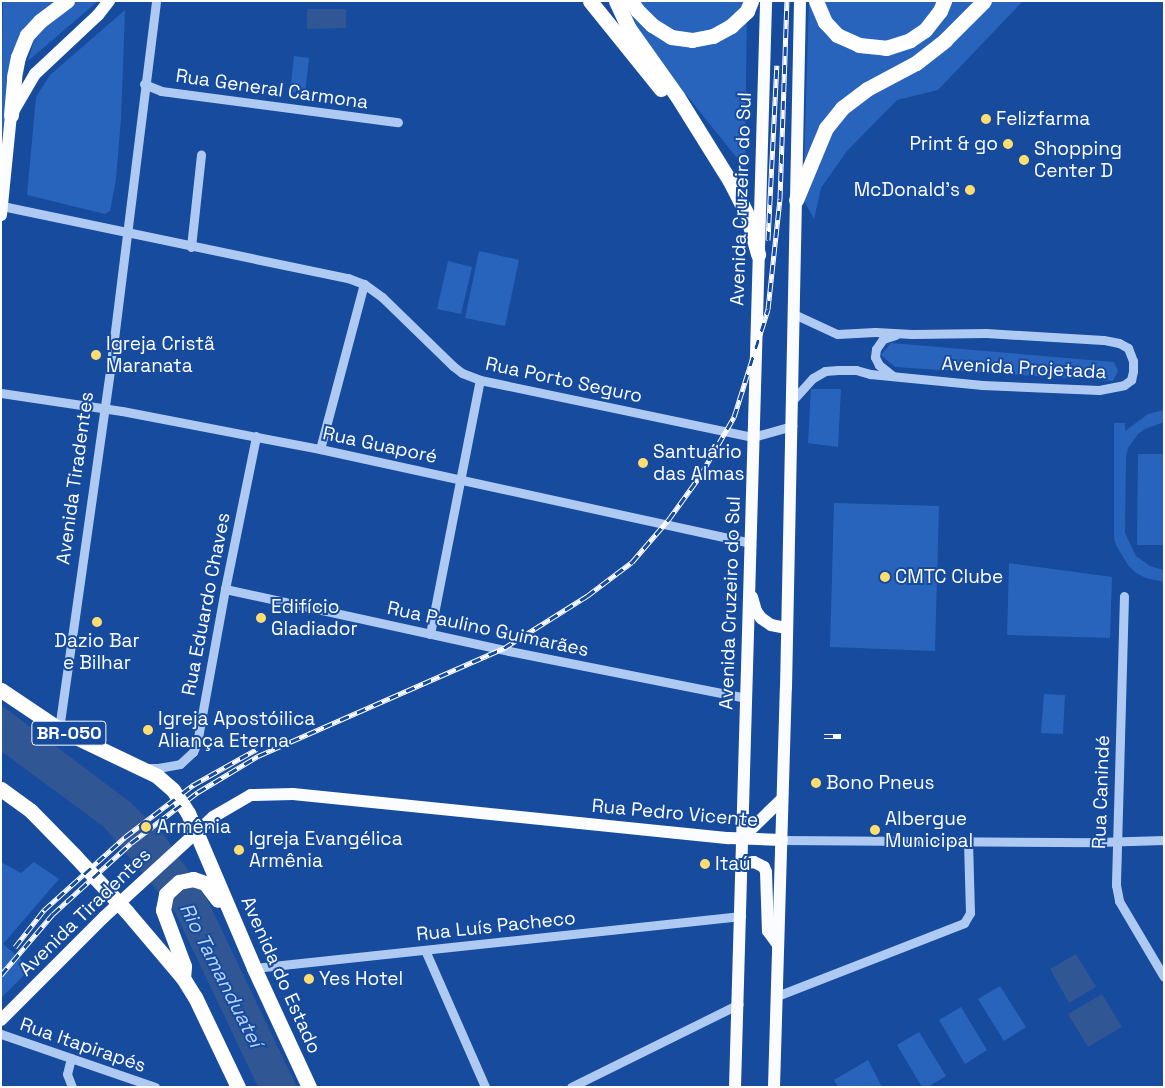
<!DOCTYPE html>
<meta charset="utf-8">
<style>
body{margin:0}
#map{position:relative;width:1165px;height:1088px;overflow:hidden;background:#164b9e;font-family:"Space Grotesk",sans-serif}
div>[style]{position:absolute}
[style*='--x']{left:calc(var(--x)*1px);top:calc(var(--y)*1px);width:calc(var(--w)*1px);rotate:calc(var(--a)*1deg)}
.green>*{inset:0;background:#2964bc}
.water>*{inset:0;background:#315694}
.minor>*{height:9px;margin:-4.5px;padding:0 4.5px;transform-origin:4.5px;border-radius:4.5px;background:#aecaf3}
.major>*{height:12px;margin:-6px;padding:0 6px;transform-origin:6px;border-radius:6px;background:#fafcff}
.highway>*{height:15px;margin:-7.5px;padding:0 7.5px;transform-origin:7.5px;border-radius:7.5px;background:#fff}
.rail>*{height:5px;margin-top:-2.5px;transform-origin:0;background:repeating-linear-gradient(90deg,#164b9e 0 9px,#fff 0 18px);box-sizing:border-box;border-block:1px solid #fff}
.dots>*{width:14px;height:14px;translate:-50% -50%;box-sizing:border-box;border:2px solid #164b9e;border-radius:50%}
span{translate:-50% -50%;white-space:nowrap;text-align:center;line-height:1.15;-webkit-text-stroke:4px #164b9e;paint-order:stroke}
.shield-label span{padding:1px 4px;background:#164b9e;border:1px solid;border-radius:4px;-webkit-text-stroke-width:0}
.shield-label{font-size:18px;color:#fff;font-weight:700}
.street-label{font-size:19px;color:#fff}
.poi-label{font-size:19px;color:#fff}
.left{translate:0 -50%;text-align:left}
.right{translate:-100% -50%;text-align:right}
.water-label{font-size:20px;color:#bbd4f9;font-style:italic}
.frame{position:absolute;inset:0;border:2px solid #fff;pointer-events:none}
</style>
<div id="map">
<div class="green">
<div style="clip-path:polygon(3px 1px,56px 1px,16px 46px,1px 143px)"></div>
<div style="clip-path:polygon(77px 1px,98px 1px,28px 61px,34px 40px,45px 21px)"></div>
<div style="clip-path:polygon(611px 1px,747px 1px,745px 168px)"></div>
<div style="clip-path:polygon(809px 1px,1023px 1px,938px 90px,897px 100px,847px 151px,821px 188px,814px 219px,803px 199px)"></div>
<div style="clip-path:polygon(125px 10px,121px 119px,116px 179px,110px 211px,105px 214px,27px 195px,36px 97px,50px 75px)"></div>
<div style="clip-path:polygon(294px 56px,309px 58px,305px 93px,290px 92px)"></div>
<div style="clip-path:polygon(479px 251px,519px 260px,505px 326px,465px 318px)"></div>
<div style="clip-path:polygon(448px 261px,472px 267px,461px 314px,437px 309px)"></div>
<div style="clip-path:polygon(891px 343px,1114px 362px,1118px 371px,1113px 381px,895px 367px,881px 355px)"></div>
<div style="clip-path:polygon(811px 389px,841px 389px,838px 447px,808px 443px)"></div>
<div style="clip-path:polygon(1164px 410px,1164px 422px,1145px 429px,1138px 434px,1128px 448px,1126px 457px,1125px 533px,1136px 556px,1150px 566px,1164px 570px,1164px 582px,1146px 578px,1136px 573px,1128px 565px,1117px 547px,1114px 539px,1114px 423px,1125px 423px,1125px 431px,1148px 414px)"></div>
<div style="clip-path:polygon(1138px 454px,1164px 454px,1164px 545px,1137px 545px)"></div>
<div style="clip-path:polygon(834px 503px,939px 506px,935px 651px,830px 647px)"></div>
<div style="clip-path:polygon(1009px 563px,1112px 577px,1110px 638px,1007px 635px)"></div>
<div style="clip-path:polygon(1044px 694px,1065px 695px,1063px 734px,1041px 733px)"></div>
<div style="clip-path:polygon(1px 862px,21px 873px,34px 862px,59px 879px,3px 944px,31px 968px,1px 998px)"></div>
<div style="clip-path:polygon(1000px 986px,1026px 1027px,1004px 1041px,978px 999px)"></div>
<div style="clip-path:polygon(961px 1007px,987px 1050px,965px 1064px,939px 1020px)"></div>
<div style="clip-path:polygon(919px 1032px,946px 1076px,928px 1087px,922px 1087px,897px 1045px)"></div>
<div style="clip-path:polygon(868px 1060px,882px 1087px,838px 1087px,834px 1080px)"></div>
</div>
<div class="water">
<div style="clip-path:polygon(307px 9px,346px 9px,346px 28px,307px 29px)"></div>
<div style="clip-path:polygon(1px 705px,130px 802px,164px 835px,205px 895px,297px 1087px,258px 1087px,175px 912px,104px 827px,1px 751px)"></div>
<div style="clip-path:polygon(1076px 954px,1096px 987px,1069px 1003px,1050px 969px)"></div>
<div style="clip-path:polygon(1102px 994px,1122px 1027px,1088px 1047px,1068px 1014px)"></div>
</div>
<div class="minor">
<div style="--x:144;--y:84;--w:18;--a:22"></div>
<div style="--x:161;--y:91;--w:239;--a:7.5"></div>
<div style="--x:2;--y:206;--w:353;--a:11.8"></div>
<div style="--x:348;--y:278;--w:17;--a:21"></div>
<div style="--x:364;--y:284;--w:22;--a:36"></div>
<div style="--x:382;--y:297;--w:99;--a:44.2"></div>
<div style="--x:453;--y:366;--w:11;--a:38"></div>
<div style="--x:462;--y:373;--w:19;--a:21"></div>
<div style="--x:480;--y:380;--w:279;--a:11.8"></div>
<div style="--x:753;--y:437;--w:41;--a:-15.8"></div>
<div style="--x:191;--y:247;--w:93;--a:-83.8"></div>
<div style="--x:893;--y:376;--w:18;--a:-142"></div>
<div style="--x:879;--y:365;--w:9;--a:-117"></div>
<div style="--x:875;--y:357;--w:8;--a:-83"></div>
<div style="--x:876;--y:349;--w:12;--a:-55"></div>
<div style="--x:883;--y:339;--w:13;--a:-18"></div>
<div style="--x:1;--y:393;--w:122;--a:8.5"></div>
<div style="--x:122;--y:411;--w:202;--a:10.9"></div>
<div style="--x:320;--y:449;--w:440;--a:12.3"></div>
<div style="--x:792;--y:401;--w:31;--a:-48"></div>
<div style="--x:813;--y:378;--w:14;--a:-30"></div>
<div style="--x:825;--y:371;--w:13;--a:-4"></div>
<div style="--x:838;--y:370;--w:18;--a:0"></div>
<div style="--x:856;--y:370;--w:15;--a:16"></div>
<div style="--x:870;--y:374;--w:113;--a:5.6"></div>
<div style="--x:982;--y:385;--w:117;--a:2.4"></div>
<div style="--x:1099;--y:390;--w:25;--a:-11"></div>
<div style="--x:1124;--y:385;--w:9;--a:-36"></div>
<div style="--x:1131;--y:380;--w:9;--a:-77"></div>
<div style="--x:1133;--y:371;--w:10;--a:-90"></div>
<div style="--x:1133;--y:361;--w:14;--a:-111"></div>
<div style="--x:1128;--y:348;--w:10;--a:-151"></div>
<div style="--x:1119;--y:343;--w:16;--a:-169"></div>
<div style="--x:1103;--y:340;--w:117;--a:-176.6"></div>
<div style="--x:986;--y:333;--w:74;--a:179.2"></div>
<div style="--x:912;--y:334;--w:37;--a:-177"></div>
<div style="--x:875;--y:332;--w:38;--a:177"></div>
<div style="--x:837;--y:334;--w:47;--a:-155.1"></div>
<div style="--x:320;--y:449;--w:171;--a:-75.1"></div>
<div style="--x:225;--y:589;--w:291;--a:12.3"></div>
<div style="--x:509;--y:651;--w:242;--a:11.2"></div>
<div style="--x:1124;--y:596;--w:289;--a:91.6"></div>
<div style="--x:1116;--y:885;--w:16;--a:79"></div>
<div style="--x:1119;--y:901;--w:88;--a:59.4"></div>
<div style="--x:430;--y:634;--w:259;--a:-78.9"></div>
<div style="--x:59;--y:729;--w:378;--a:-81.9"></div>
<div style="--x:112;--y:355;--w:357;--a:-82.9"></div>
<div style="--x:148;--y:768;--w:10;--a:0"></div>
<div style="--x:158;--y:768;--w:22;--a:-10"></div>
<div style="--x:180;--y:764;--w:18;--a:-43"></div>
<div style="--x:193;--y:752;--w:10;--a:-66"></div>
<div style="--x:197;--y:743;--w:157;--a:-79.7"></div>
<div style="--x:225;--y:589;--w:156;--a:-78.5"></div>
<div style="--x:782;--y:840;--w:316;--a:0.4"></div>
<div style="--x:1098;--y:842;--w:66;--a:-1.7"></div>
<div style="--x:425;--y:950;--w:150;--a:66.3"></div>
<div style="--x:254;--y:968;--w:490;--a:-6.1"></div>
<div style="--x:777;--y:996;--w:201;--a:-21.3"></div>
<div style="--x:964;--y:923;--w:12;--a:-59"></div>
<div style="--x:970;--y:913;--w:71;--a:-91.6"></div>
<div style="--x:1;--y:1034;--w:163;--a:19"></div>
<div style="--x:71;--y:1058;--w:16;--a:104"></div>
<div style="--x:67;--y:1074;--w:14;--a:69"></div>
<div style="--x:571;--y:1087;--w:187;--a:-26.3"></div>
</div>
<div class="major">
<div style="--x:1;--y:215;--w:100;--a:-84.3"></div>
<div style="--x:11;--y:115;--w:48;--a:-59.7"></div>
<div style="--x:35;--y:74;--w:86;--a:-43.1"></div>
<div style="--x:98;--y:15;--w:18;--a:-52"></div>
<div style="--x:752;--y:597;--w:15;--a:74"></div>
<div style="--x:756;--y:611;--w:9;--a:54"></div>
<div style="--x:761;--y:618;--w:12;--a:35"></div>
<div style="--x:771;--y:625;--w:16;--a:11"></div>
<div style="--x:741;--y:839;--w:57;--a:-44.3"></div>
<div style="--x:741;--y:864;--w:13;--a:-9"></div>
<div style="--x:754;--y:862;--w:11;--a:27"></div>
<div style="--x:764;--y:867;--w:5;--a:68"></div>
<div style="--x:766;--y:872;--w:59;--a:88.1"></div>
<div style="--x:768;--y:931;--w:17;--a:54"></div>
<div style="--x:1;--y:1020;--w:146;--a:-45"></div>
<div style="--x:104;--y:917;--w:148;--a:-42.5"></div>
<div style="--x:213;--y:817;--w:44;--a:-30.1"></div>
<div style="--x:251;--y:795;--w:42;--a:-1.4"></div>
<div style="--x:293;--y:794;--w:438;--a:5.8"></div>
<div style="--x:729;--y:838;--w:53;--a:2.2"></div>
<div style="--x:735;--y:1087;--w:1086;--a:-88.36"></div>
<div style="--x:774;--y:1087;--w:399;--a:-88.3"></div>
<div style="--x:786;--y:688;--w:687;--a:-88.83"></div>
</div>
<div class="highway">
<div style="--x:590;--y:1;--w:113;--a:51.1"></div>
<div style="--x:616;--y:1;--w:29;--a:65"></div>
<div style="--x:628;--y:27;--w:85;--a:54.6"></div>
<div style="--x:677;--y:96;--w:100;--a:58.1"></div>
<div style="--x:730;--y:181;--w:38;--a:63"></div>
<div style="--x:747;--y:215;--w:41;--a:74.2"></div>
<div style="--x:631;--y:1;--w:11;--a:56"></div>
<div style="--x:637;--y:10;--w:21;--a:45"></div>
<div style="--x:652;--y:25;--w:22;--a:32"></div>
<div style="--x:671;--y:37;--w:21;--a:8"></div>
<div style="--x:692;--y:40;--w:21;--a:-11"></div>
<div style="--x:713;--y:36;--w:21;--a:-29"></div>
<div style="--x:731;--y:26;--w:22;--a:-43"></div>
<div style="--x:747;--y:11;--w:11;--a:-68"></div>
<div style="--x:816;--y:1;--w:23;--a:67"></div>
<div style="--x:825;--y:22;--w:18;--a:47"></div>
<div style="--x:837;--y:35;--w:24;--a:24"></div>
<div style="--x:859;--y:45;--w:27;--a:6"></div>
<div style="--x:886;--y:48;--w:25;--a:-18"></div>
<div style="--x:910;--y:40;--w:18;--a:-34"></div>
<div style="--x:925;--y:30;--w:24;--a:-52"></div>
<div style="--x:940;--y:11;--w:11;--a:-68"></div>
<div style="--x:11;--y:115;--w:38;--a:-85"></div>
<div style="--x:14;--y:77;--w:20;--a:-79"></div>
<div style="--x:18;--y:57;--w:24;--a:-68"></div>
<div style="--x:27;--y:35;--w:19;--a:-47"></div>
<div style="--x:40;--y:21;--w:34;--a:-37"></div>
<div style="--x:796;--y:200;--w:78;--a:-67.4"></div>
<div style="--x:826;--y:128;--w:26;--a:-51"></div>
<div style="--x:842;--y:108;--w:31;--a:-37"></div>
<div style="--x:867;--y:89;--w:55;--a:-28"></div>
<div style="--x:916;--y:63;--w:37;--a:-38"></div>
<div style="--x:945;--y:40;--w:55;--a:-45"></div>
<div style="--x:1;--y:690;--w:70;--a:33.9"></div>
<div style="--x:59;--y:729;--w:109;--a:25.6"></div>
<div style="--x:157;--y:776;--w:21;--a:41"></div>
<div style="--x:173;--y:790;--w:27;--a:57"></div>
<div style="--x:188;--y:813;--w:168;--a:66.9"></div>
<div style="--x:254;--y:968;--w:131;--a:65.2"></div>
<div style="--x:1;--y:789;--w:37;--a:36"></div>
<div style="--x:31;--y:811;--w:63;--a:45.6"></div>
<div style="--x:75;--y:856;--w:76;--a:47.1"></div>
<div style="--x:127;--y:912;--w:87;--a:49.7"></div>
<div style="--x:183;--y:978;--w:22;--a:58"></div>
<div style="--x:195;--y:997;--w:100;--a:64.5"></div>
<div style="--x:183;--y:978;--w:12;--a:-85"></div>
<div style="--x:184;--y:966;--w:60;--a:-110.6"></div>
<div style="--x:163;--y:910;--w:16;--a:-79"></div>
<div style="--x:166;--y:894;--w:18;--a:-43"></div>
<div style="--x:179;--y:882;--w:14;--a:-12"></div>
<div style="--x:193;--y:879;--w:13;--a:18"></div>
<div style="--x:205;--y:883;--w:21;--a:53"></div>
</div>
<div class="rail">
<div style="--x:768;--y:240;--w:175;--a:-87.1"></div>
<div style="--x:824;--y:736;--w:17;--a:0"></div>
<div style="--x:15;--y:947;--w:47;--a:-51.9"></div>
<div style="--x:44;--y:910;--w:109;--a:-42"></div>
<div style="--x:125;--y:837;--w:86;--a:-37.4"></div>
<div style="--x:193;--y:785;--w:73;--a:-29.4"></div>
<div style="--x:1;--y:975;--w:80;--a:-49.6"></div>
<div style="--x:53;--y:914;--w:105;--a:-42.3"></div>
<div style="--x:131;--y:843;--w:84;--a:-37.3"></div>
<div style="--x:198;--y:792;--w:70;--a:-31"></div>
<div style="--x:258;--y:756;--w:269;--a:-23.7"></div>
<div style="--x:504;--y:648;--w:98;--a:-32.1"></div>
<div style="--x:587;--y:596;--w:56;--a:-37.1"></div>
<div style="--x:632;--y:562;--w:57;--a:-49.3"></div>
<div style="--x:669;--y:519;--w:53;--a:-54.2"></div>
<div style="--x:700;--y:476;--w:68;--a:-60"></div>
<div style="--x:734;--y:417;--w:113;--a:-72.5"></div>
<div style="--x:768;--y:309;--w:111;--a:-83.8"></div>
<div style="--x:780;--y:199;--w:198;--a:-88"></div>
</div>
<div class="dots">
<div style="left:986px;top:119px;background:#ffdd70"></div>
<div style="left:1008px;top:144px;background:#ffdd70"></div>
<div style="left:1024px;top:160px;background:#ffdd70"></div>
<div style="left:970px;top:190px;background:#ffdd70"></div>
<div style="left:96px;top:355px;background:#ffdd70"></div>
<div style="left:643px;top:463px;background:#ffdd70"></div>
<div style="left:885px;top:577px;background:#ffdd70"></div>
<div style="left:261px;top:618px;background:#ffdd70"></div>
<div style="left:97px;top:622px;background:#ffdd70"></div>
<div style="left:148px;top:730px;background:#ffdd70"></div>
<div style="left:816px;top:783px;background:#ffdd70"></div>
<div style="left:146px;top:827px;background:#ffdd70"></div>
<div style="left:875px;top:830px;background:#ffdd70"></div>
<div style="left:239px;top:850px;background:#ffdd70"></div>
<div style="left:705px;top:864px;background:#ffdd70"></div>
<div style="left:309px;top:979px;background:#ffdd70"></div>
</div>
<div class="shield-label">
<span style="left:69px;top:733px">BR-050</span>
</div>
<div class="street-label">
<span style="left:272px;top:89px;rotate:8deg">Rua General Carmona</span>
<span style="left:741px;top:199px;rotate:-88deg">Avenida Cruzeiro do Sul</span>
<span style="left:1024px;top:368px;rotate:3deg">Avenida Projetada</span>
<span style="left:564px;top:380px;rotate:12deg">Rua Porto Seguro</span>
<span style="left:380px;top:445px;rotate:12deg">Rua Guaporé</span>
<span style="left:75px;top:478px;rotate:-82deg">Avenida Tiradentes</span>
<span style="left:730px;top:603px;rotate:-88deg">Avenida Cruzeiro do Sul</span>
<span style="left:206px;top:604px;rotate:-79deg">Rua Eduardo Chaves</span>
<span style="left:488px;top:629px;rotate:12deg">Rua Paulino Guimarães</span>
<span style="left:1101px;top:792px;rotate:-88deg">Rua Canindé</span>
<span style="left:675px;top:813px;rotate:5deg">Rua Pedro Vicente</span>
<span style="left:85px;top:912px;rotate:-44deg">Avenida Tiradentes</span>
<span style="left:496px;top:926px;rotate:-6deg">Rua Luís Pacheco</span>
<span style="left:281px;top:975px;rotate:66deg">Avenida do Estado</span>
<span style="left:83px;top:1045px;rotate:19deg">Rua Itapirapés</span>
</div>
<div class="poi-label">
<span class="left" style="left:996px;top:119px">Felizfarma</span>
<span class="right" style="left:998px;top:144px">Print &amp; go</span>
<span class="left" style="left:1034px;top:160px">Shopping<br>Center D</span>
<span class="right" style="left:960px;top:190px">McDonald's</span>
<span class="left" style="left:106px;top:355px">Igreja Cristã<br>Maranata</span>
<span class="left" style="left:653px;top:463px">Santuário<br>das Almas</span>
<span class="left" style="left:895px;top:577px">CMTC Clube</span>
<span class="left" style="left:271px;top:618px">Edifício<br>Gladiador</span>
<span style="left:97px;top:652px">Dazio Bar<br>e Bilhar</span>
<span class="left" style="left:158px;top:730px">Igreja Apostóilica<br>Aliança Eterna</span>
<span class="left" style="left:826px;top:783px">Bono Pneus</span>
<span class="left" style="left:885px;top:830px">Albergue<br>Municipal</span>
<span class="left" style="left:157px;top:827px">Armênia</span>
<span class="left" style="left:249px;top:850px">Igreja Evangélica<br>Armênia</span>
<span class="left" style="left:715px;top:864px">Itaú</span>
<span class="left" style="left:319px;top:979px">Yes Hotel</span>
</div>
<div class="water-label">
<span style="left:221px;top:975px;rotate:63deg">Rio Tamanduateí</span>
</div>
<div class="frame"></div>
</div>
